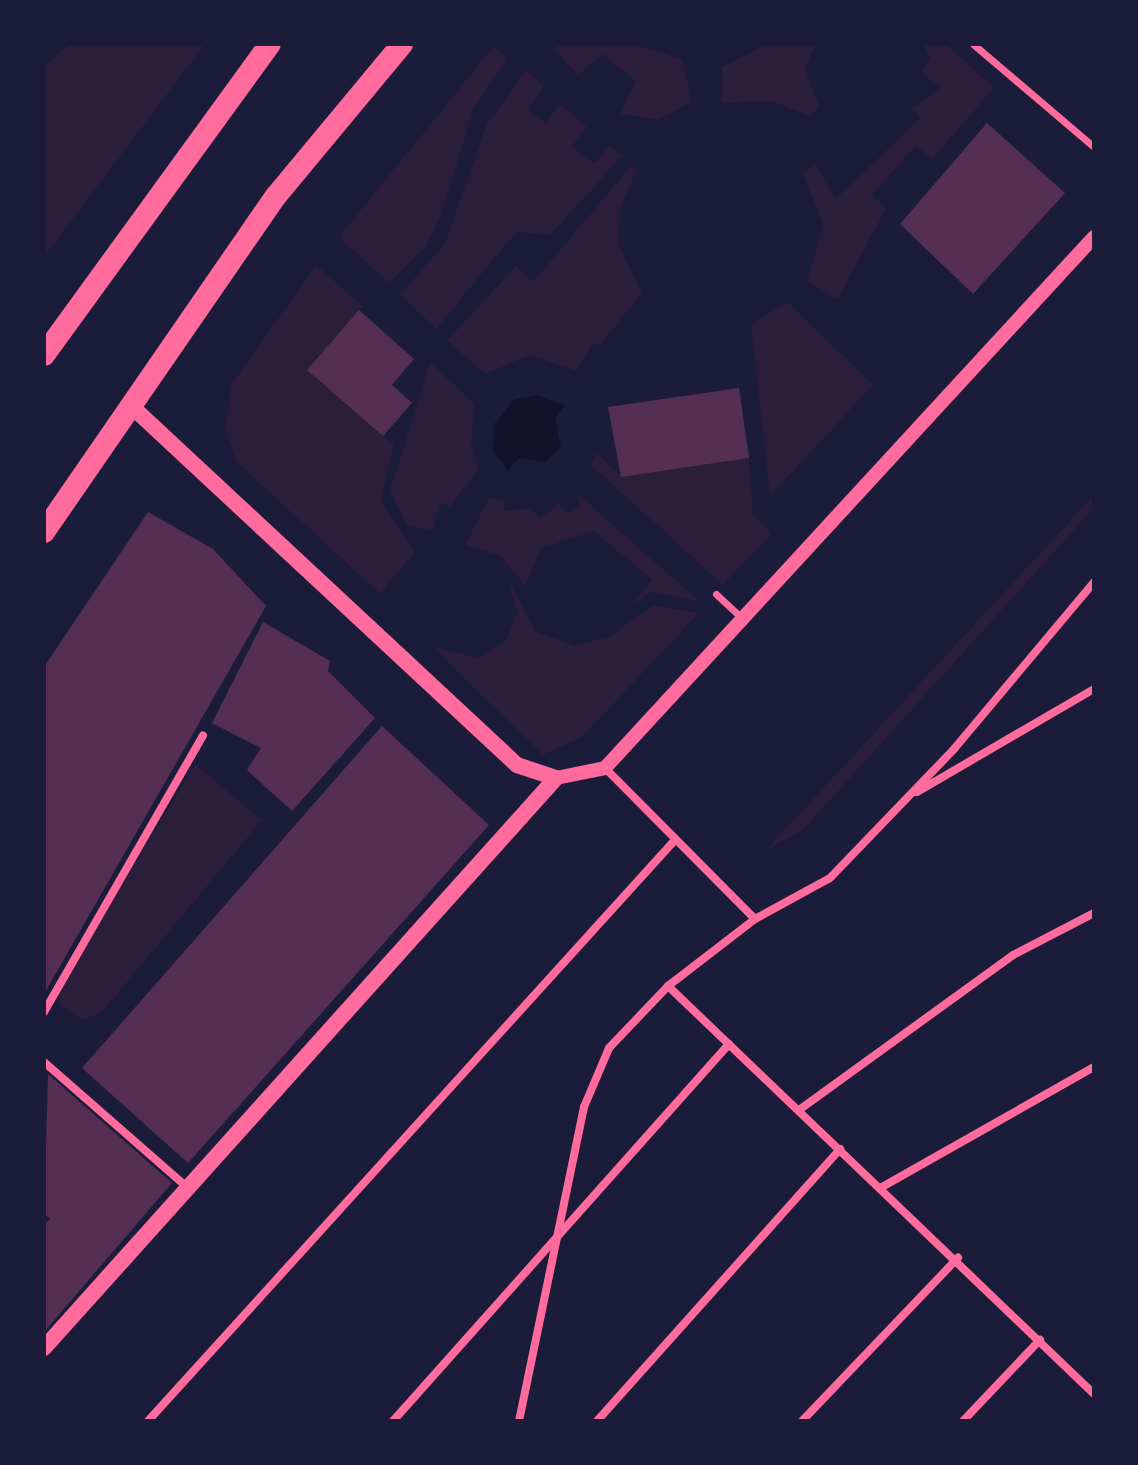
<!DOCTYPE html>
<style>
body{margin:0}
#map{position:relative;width:1138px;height:1465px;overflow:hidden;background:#1b1b3a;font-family:"DejaVu Sans",sans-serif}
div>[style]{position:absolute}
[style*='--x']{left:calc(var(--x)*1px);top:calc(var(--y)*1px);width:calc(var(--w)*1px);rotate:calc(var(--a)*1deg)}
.green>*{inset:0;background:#2a1e3b}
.water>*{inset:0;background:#12122b}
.building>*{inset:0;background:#542f53}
.pedestrian>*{height:7px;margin:-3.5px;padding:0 3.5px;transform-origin:3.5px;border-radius:3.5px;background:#ff6b9d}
.minor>*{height:8px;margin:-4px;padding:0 4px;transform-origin:4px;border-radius:4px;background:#ff6b9d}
.tertiary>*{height:14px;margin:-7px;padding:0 7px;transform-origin:7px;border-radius:7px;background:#ff6b9d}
.secondary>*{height:16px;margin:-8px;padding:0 8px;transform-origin:8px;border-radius:8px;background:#ff6b9d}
.trunk>*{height:22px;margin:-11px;padding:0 11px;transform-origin:11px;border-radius:11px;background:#ff6b9d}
span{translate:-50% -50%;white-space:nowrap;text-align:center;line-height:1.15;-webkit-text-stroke:7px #1b1b3a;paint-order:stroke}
.frame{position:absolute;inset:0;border:46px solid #1b1b3a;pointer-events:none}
</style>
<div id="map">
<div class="green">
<div style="clip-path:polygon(70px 44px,205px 44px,44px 257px,44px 66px)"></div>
<div style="clip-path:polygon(565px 44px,632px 44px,682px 59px,692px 102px,658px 120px,620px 114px,636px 81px,602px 54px,578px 75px,553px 48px)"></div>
<div style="clip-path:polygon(768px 44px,816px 44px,805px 69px,819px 106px,810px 116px,771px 101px,722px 103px,722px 67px)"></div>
<div style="clip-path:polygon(923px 44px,946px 44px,994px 88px,932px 159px,916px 145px,872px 195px,886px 208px,838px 299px,807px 282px,823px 224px,803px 174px,814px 163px,836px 199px,920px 118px,912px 109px,940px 88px,921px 71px,931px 59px)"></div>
<div style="clip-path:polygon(494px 46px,508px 58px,473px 110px,442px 213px,425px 248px,389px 283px,339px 237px)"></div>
<div style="clip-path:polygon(526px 70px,544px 86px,528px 110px,546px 123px,560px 104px,587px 126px,571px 147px,595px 163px,609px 146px,622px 156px,550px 235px,516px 232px,436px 329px,400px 294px,445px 244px,486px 126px)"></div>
<div style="clip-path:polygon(632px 165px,637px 169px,620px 209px,619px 245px,642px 293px,599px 346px,593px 342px,577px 371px,530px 355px,485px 374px,447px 341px,516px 266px,533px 282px)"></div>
<div style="clip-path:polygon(316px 265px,363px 306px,308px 370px,394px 445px,381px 500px,415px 552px,380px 594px,237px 462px,225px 429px,231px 385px)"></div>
<div style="clip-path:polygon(788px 302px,873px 385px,770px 496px,751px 324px)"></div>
<div style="clip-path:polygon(430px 362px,474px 404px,471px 444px,479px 468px,450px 507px,441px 503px,432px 531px,407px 525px,390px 491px)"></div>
<div style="clip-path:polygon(597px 453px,622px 477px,749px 458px,753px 515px,772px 533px,723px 585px,590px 464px)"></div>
<div style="clip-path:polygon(579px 495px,700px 602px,652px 592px,631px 605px,652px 580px,594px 531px,542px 548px,525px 585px,500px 556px,465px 545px,489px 498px,505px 501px,503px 511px,530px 508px,540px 518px,559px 504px,569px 514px,580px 505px)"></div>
<div style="clip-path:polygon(1094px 495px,1094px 508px,802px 831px,766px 850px)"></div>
<div style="clip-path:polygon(509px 581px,535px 631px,575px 646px,611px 636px,653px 605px,699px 613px,582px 737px,543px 755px,432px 646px,478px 658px,505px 642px,517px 612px)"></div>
<div style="clip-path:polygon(195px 764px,262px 820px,102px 1012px,82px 1020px,60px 1005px,58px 992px)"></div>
</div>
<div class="water">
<div style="clip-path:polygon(538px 395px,565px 406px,555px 418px,561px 447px,545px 462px,519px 458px,508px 471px,493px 450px,494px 424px,514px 400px)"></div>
</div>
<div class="building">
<div style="clip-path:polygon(987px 123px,1065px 193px,973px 294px,900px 224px)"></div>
<div style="clip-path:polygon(359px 310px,414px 359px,392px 385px,412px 403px,383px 436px,307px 370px)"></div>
<div style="clip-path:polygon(739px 388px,749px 458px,621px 477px,608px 407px)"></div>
<div style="clip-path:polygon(148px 512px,213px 549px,266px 606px,44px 994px,44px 667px)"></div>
<div style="clip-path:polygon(263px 622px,330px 661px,328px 671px,375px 718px,292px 811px,247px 770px,261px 748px,212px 723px)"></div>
<div style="clip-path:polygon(382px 726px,489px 825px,188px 1163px,82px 1068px)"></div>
<div style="clip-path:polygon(48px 1074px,172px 1183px,44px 1332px,44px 1225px,50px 1219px,44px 1214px)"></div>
</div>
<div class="pedestrian">
<div style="--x:973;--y:44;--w:159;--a:40.4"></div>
<div style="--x:716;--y:594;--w:37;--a:43"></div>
</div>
<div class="minor">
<div style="--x:605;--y:768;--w:213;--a:45.2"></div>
<div style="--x:917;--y:792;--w:205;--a:-30.2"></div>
<div style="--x:668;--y:986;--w:590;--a:43.76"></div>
<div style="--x:44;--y:1012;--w:319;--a:-60.1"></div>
<div style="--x:44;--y:1062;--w:191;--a:41.2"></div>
<div style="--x:799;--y:1110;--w:264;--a:-35.9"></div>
<div style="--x:1013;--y:955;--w:91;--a:-27.4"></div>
<div style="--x:882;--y:1187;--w:244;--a:-29.5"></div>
<div style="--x:148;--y:1421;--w:784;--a:-47.79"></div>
<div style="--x:393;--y:1421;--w:505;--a:-48.29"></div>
<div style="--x:519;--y:1421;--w:321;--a:-78.3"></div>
<div style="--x:584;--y:1107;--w:64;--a:-67"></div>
<div style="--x:609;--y:1048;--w:86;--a:-46.4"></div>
<div style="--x:668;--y:986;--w:110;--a:-37.6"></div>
<div style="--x:755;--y:919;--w:85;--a:-28.7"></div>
<div style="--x:830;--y:878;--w:179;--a:-46.1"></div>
<div style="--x:954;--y:749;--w:218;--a:-50"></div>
<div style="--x:597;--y:1421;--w:365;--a:-48.2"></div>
<div style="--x:802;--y:1421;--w:226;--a:-46.3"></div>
<div style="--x:963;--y:1421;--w:112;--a:-46.5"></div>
</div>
<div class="tertiary">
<div style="--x:556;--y:778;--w:50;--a:-11.5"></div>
<div style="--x:605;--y:768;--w:722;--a:-47.36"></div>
</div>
<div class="secondary">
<div style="--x:44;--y:1348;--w:766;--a:-48.07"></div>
<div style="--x:556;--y:778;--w:41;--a:-161.6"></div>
<div style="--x:517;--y:765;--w:530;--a:-137.06"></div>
</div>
<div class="trunk">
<div style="--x:44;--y:355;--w:384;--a:-54"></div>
<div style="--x:44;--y:532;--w:408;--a:-55.4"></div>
<div style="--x:276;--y:196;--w:197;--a:-50.3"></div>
</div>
<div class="frame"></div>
</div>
